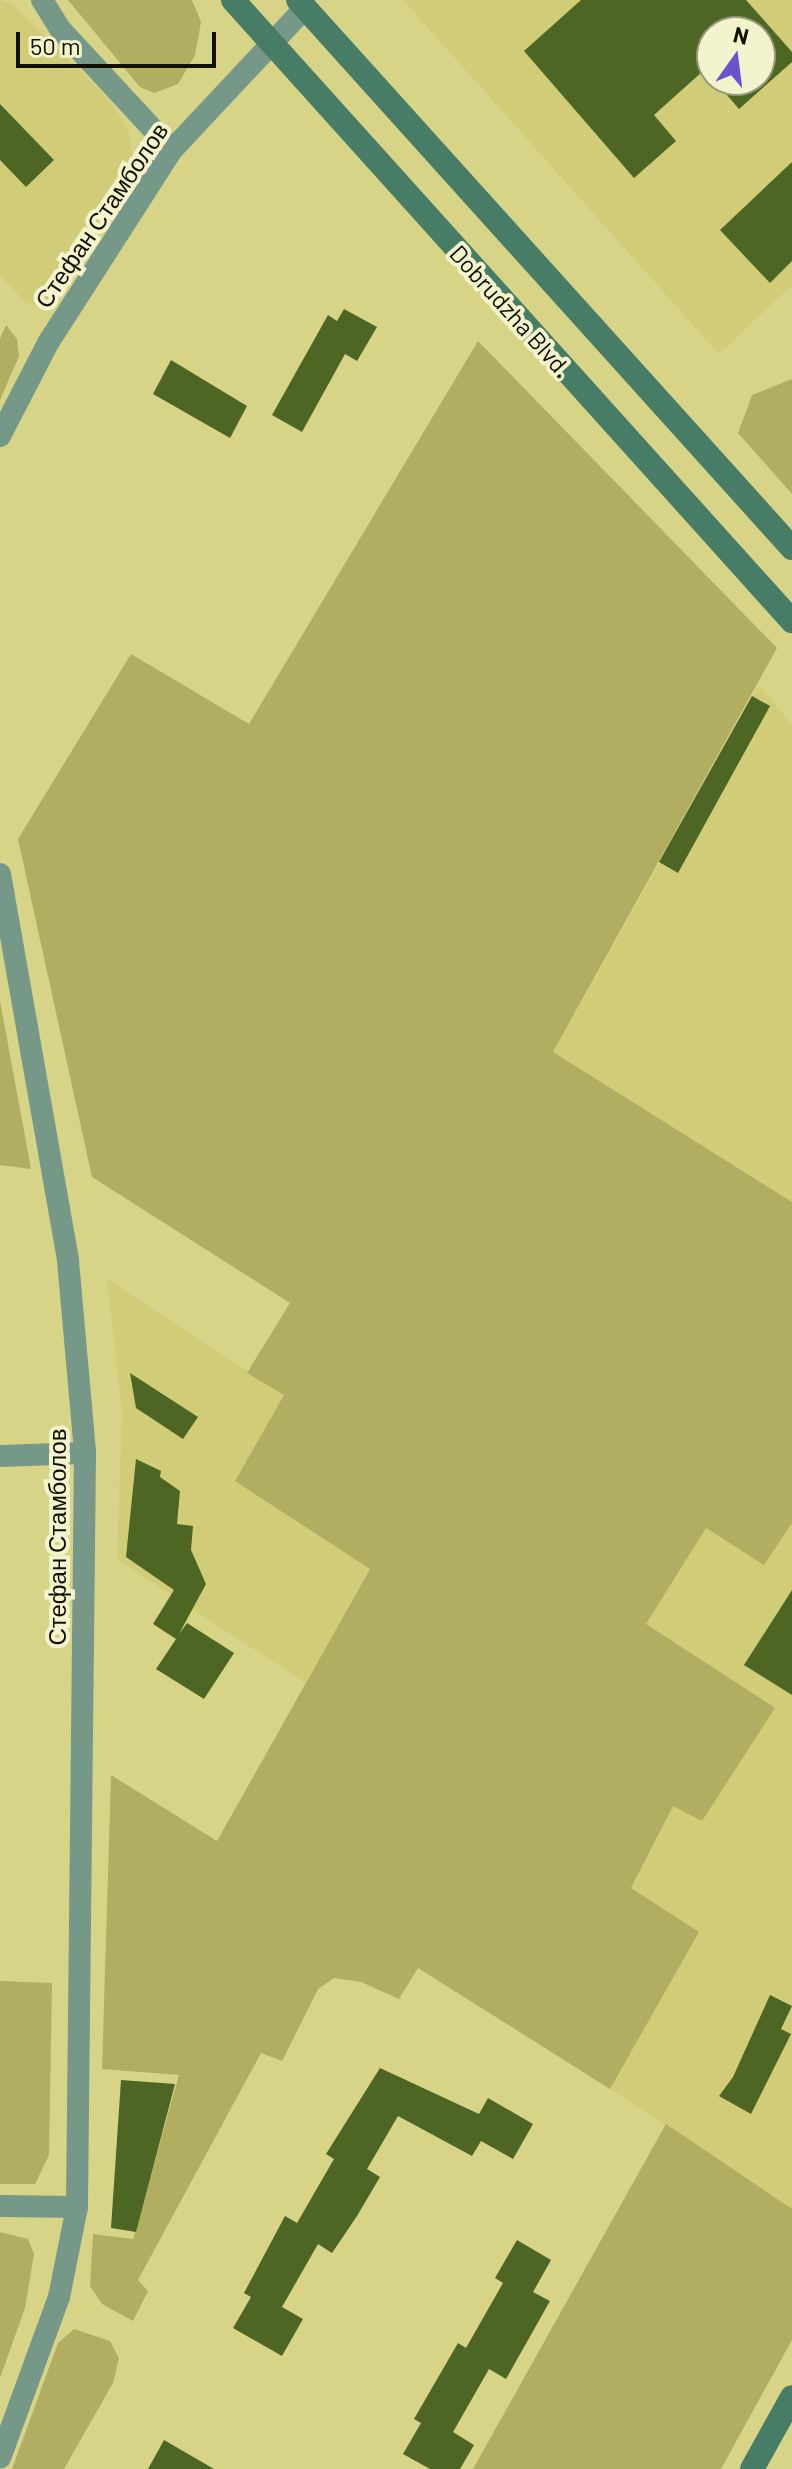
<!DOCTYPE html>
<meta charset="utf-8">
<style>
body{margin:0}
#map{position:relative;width:792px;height:2469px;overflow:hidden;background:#d7d488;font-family:Barlow,sans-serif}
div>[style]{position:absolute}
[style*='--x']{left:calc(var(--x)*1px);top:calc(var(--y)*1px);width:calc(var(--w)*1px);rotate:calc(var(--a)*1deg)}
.built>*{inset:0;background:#d0cc77}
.green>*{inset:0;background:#b1ae61}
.building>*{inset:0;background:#4e6623}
.street>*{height:22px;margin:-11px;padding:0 11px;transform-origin:11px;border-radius:11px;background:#769889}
.secondary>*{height:24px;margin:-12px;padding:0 12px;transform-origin:12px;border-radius:12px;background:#477c67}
span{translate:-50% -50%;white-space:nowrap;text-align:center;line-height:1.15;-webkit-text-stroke:8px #f3f3cd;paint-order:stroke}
.street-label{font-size:24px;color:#100f00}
.north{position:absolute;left:696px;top:16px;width:80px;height:80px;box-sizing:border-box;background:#f3f3cd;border:2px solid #98987b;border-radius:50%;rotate:14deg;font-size:22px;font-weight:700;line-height:32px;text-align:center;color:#100f00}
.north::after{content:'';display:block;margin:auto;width:28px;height:36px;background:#6954ce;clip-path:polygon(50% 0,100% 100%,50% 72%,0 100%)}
.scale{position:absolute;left:16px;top:32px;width:200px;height:36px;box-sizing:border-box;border:4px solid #100f00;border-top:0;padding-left:10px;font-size:24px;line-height:28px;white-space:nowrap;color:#100f00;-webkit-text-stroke:6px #f3f3cd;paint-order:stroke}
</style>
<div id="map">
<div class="built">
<div style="clip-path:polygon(0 0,15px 6px,110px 101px,129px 130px,132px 156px,56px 298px,40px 306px,26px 303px,0 275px)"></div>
<div style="clip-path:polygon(evenodd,403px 0,792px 0,792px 285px,719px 354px,403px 0,712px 32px,760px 32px,760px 80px,712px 80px,712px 32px)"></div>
<div style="clip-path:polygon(759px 685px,792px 725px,792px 1202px,553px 1053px)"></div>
<div style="clip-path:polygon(107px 1279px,284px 1395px,236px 1481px,370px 1569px,305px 1683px,117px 1559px,122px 1414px)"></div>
<div style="clip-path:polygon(792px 1523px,792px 2209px,610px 2089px,699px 1932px,631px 1889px,673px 1805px,702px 1821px,646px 1624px,706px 1528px,764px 1565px)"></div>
</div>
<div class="green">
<div style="clip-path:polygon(68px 0,192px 0,201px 22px,195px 55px,178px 84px,154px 93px,140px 87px)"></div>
<div style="clip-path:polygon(6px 325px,17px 339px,19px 356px,0 400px,0 339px)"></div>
<div style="clip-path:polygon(478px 341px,777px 648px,553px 1052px,792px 1202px,792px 1523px,764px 1565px,706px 1528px,646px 1624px,775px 1708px,702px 1821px,673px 1806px,631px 1888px,699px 1932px,610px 2089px,418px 1968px,399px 1999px,361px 1982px,334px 1978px,318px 1989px,282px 2061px,261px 2053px,138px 2280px,148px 2291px,133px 2321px,102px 2304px,90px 2286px,93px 2234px,133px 2239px,179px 2075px,102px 2069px,111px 1775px,217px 1841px,370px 1569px,235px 1481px,284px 1395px,247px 1373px,290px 1303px,92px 1177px,18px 839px,131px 654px,249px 724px)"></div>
<div style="clip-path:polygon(792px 379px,792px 494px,738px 433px,752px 395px)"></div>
<div style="clip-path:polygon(0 1001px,31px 1169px,0 1165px)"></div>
<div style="clip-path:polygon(0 1981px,52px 1983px,49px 2155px,35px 2184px,0 2184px)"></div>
<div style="clip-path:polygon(666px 2124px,792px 2209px,792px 2340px,721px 2469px,473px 2469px)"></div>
<div style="clip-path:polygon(0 2232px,28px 2239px,34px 2254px,25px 2308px,0 2378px)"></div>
<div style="clip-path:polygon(74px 2329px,110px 2341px,119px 2358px,113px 2383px,64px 2469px,12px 2469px,58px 2343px)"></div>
</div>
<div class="building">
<div style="clip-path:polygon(581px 0,746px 0,792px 52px,792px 62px,739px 109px,714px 80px,760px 80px,760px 32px,712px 32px,712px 63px,654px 115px,676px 141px,634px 178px,524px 51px)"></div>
<div style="clip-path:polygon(0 104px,54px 160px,26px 187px,0 160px)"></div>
<div style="clip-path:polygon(792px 162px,792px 261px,770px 283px,720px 230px)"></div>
<div style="clip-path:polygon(344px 309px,377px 327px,357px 361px,345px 354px,302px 432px,272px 415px,328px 315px,337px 321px)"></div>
<div style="clip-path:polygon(171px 360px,247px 406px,230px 438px,153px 394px)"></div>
<div style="clip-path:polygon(752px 696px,770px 706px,678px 873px,659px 862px)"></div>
<div style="clip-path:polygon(130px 1373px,198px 1417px,183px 1439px,136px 1408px)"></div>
<div style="clip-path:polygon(136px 1459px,161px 1471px,160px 1477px,180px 1491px,177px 1524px,193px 1526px,191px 1550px,206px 1584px,179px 1634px,187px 1623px,234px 1653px,204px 1699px,156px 1669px,176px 1639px,153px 1624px,174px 1590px,126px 1557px)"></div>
<div style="clip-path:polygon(792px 1590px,792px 1695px,744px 1665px)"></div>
<div style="clip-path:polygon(770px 1995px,792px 2006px,781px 2029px,791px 2034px,751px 2114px,719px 2096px,733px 2077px)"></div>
<div style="clip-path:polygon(380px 2068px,479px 2114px,488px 2098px,533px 2124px,513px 2159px,481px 2141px,472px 2156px,398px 2116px,367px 2169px,380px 2177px,357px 2216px,332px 2253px,318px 2244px,282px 2307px,303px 2319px,282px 2356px,233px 2328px,251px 2297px,244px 2293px,285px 2216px,297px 2223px,334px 2159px,326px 2154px)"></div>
<div style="clip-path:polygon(121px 2080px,175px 2084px,136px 2232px,111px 2228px)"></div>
<div style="clip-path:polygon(517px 2240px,551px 2260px,533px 2292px,550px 2301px,506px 2379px,489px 2369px,453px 2432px,474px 2445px,460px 2469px,430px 2469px,403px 2454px,421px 2423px,414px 2419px,458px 2343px,466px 2348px,503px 2283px,495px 2278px)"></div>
<div style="clip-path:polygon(164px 2440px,214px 2469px,148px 2469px)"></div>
</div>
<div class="street">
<div style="--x:42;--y:0;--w:36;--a:58"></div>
<div style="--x:61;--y:30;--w:163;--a:47.2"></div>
<div style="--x:0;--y:436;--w:105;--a:-62.7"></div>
<div style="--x:48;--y:343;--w:229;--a:-57.3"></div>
<div style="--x:172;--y:150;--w:195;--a:-46.9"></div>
<div style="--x:0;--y:874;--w:393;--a:80"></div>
<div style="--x:68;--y:1261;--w:193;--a:84.9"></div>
<div style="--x:85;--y:1453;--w:754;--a:90.61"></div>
<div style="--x:77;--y:2207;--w:92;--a:101.3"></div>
<div style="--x:59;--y:2297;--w:171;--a:110.1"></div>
<div style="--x:0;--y:1456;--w:85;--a:-2"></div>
<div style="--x:0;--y:2206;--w:77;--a:0.7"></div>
</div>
<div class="secondary">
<div style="--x:233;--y:0;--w:836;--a:48.01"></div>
<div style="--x:298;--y:0;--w:738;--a:47.97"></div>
<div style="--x:752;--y:2469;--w:82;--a:-60.9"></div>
</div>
<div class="street-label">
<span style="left:101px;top:215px;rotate:-56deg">Стефан Стамболов</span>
<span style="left:511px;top:311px;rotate:48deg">Dobrudzha Blvd.</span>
<span style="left:57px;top:1537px;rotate:-90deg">Стефан Стамболов</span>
</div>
<div class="north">N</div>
<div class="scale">50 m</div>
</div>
